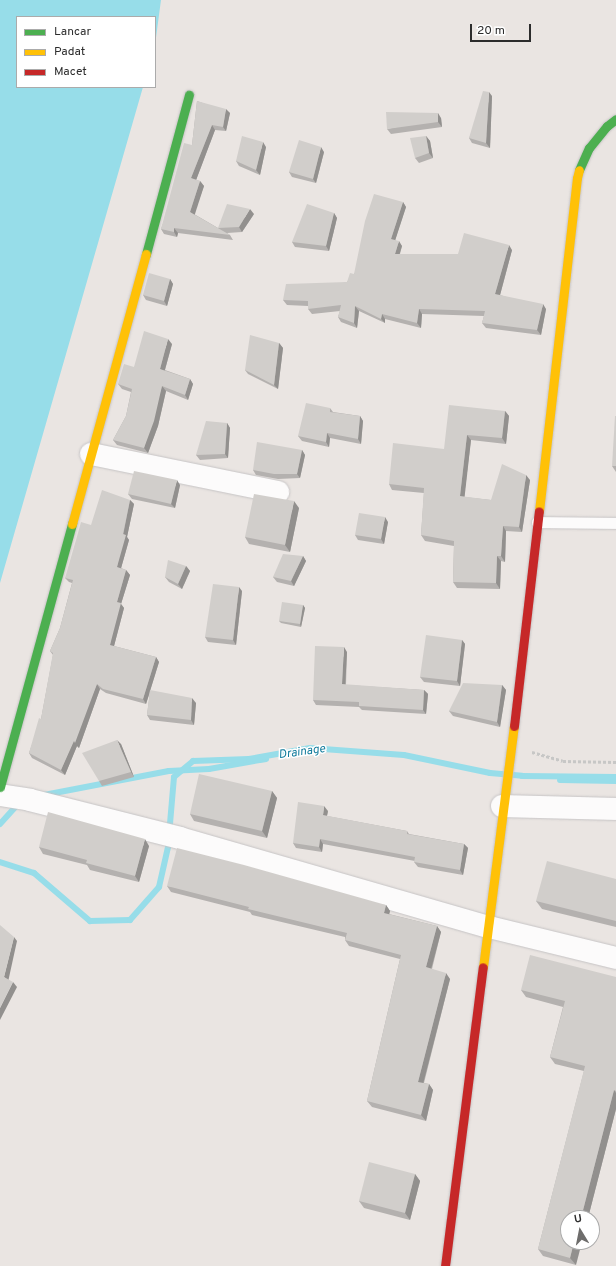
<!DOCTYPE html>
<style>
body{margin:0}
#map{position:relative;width:616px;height:1266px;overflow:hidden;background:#eae5e2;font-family:Overpass,sans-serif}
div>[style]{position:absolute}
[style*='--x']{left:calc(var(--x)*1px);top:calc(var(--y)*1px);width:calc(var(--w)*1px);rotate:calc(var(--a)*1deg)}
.water>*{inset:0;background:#97dde9}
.stream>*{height:6px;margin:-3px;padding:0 3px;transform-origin:3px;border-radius:3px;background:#97dde9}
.path>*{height:2.5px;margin-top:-1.25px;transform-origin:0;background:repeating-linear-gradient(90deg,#c7c7c6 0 3px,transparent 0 5px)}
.roads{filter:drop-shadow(0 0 1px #c6c4c5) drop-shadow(0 0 1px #c6c4c5)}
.lane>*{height:11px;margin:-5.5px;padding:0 5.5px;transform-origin:5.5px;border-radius:5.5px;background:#fcfbfb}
.street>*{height:22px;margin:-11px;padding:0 11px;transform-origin:11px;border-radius:11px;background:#fcfbfb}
.fast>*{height:9px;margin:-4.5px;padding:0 4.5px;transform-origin:4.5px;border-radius:4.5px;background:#4caf50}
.slow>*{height:9px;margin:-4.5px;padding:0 4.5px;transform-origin:4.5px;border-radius:4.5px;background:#ffc107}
.jam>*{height:9px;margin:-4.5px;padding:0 4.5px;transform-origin:4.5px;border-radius:4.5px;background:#c62828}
.wall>*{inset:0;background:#b4b1af}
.shaded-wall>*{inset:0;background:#92908e}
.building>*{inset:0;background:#d1cecb}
span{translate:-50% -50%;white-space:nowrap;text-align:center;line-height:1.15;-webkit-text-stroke:3px #fff;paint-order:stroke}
.water-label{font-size:12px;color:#107a9b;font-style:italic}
.legend{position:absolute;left:16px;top:16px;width:140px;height:72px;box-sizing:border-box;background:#fff;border:1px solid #ababab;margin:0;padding:5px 7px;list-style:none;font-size:12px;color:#2c2c2c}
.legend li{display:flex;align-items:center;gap:8px;height:20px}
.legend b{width:20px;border:1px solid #ababab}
.north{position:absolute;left:560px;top:1210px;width:40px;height:40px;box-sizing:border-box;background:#fff;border:1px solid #ababab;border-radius:50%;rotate:350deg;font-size:11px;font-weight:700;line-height:16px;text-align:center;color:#2c2c2c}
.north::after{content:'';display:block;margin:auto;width:14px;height:18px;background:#6e6d6c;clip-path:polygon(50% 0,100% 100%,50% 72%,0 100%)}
.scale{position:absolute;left:470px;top:24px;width:61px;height:18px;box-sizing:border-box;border:2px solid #2c2c2c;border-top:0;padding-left:5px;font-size:12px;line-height:14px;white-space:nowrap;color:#2c2c2c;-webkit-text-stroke:3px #fff;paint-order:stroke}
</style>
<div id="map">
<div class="water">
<div style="clip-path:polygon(0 0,161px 0,155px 45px,155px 17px,17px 17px,17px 87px,143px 87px,0 583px)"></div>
</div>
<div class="stream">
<div style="--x:560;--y:780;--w:56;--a:1"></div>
<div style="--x:44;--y:795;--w:127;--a:-10.9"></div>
<div style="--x:169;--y:771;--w:40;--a:-2.9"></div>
<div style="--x:209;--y:769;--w:58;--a:-10"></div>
<div style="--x:0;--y:824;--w:28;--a:-48"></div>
<div style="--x:0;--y:862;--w:36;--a:18"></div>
<div style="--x:34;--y:873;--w:74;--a:40.6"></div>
<div style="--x:90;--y:921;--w:40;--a:-1.4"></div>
<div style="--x:130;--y:920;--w:44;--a:-48.7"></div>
<div style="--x:159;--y:887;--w:41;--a:-77.3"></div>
<div style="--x:168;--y:847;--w:70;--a:-85.1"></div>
<div style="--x:174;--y:777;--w:25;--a:-40"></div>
<div style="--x:193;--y:761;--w:56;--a:-2"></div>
<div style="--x:249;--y:759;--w:62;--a:-10.2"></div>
<div style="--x:310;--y:748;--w:94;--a:4.3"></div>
<div style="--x:404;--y:755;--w:88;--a:11.8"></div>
<div style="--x:490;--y:773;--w:32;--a:5"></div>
<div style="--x:522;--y:776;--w:94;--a:0.6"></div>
</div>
<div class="path">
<div style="--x:532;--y:752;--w:32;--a:16"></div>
<div style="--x:563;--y:761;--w:53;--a:1.1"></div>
</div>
<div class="roads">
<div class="lane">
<div style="--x:537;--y:522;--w:79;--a:0.7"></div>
</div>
<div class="street">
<div style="--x:91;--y:454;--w:191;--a:11.5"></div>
<div style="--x:0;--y:795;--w:30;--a:9"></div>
<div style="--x:30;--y:800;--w:155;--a:14.2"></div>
<div style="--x:180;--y:838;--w:322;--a:16.1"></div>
<div style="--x:489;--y:927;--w:131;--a:13.7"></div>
<div style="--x:502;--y:806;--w:114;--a:1.5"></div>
</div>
<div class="fast">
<div style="--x:579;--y:170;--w:24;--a:-66"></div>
<div style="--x:589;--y:148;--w:28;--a:-51"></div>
<div style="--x:607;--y:126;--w:11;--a:-38"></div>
<div style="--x:146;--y:254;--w:165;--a:-74.9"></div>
<div style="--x:0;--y:787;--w:273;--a:-74.7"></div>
</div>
<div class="slow">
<div style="--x:539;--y:511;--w:335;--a:-83.5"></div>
<div style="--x:577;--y:178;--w:8;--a:-76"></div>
<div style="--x:72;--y:524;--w:280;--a:-74.7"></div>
<div style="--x:483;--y:967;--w:243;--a:-82.7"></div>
</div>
<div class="jam">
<div style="--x:514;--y:726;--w:216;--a:-83.4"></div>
<div style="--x:445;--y:1266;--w:301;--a:-82.8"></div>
</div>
</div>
<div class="wall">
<div style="clip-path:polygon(492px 96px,490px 148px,472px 143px,469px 138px)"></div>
<div style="clip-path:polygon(197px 101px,230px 113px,226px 131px,215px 130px,196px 180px,200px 181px,204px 186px,194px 214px,218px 228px,254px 214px,242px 232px,227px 233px,230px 235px,233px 240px,178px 233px,177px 237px,164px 234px,161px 229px,192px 145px)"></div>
<div style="clip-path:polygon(441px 118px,442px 127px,391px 134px,387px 129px)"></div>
<div style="clip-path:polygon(426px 136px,430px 141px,433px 158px,419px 163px,415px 158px)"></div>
<div style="clip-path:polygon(266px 147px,260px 175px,239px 166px,236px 161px)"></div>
<div style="clip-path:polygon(324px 152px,316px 183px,292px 177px,289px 172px)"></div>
<div style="clip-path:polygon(403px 202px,406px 207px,395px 240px,402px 246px,400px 254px,458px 254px,512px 250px,500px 295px,546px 309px,541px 335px,486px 328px,482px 323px,484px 316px,422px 314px,421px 328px,385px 319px,385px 323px,359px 311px,357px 328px,341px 322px,338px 317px,340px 311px,312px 314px,308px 309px,308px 306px,287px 305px,283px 300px,347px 282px,354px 274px)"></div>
<div style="clip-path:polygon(334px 213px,337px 218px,329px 251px,295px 247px,292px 242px)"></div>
<div style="clip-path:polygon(170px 279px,173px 284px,167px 306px,146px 300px,143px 295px)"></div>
<div style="clip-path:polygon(279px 343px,283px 348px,278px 389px,248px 374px,245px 370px)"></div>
<div style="clip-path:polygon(172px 344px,165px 370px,190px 379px,193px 384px,188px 400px,166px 391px,158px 426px,148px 453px,117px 445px,113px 440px,126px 416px,131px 392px,122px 389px,118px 384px,134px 367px)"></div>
<div style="clip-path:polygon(330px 408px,333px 412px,360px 416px,363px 421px,361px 444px,330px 438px,329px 447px,302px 441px,298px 436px)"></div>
<div style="clip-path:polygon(505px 411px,509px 416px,506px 444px,471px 440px,464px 497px,491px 500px,530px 480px,522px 532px,506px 531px,505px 562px,501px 561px,500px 589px,457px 588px,453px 582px,454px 546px,425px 541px,421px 535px,424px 493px,392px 490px,389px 484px)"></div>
<div style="clip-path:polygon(227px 423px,230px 428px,228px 458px,200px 460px,196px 455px)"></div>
<div style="clip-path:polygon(302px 450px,305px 455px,300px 478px,278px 479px,256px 475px,253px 470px)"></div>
<div style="clip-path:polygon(612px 466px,616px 466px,616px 472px)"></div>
<div style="clip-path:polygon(180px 485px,175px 508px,132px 499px,128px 494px)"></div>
<div style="clip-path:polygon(130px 500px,134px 504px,127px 537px,129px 540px,121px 568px,126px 570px,130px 575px,121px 604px,124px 608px,114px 646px,156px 657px,159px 662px,150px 691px,196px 703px,194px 725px,150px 720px,147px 715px,150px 692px,146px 704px,106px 693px,100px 689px,79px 748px,77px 746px,65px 775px,32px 758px,29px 753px,41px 719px,53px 655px,50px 651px,60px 628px,72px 583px,69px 582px,65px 578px)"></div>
<div style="clip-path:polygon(299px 508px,290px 552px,249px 544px,245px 537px)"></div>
<div style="clip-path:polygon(388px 522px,384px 544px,358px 540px,355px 535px)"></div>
<div style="clip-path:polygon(303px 556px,306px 561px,294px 586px,277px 582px,273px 577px)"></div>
<div style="clip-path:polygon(186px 566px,190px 571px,182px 589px,169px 582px,165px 577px)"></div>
<div style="clip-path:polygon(242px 591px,236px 645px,208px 642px,205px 637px)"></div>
<div style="clip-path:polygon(303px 605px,305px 608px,301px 627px,281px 623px,279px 621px)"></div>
<div style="clip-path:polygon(462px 640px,465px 644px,460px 686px,424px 682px,420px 677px)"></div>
<div style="clip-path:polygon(347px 652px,346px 685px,424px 690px,428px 694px,426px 714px,362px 710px,359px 707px,316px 705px,313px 700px)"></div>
<div style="clip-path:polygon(502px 685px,506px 690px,500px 727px,453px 716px,449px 711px)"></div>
<div style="clip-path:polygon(121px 744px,134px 777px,102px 786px,99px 781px)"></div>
<div style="clip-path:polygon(272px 791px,277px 798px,267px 838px,194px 821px,190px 814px)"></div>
<div style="clip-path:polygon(328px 811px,327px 816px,407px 831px,409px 834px,464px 844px,468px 848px,463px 875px,418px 867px,414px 862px,415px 861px,323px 844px,322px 852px,296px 848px,293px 843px)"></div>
<div style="clip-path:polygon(149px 846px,139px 882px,90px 870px,87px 865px,43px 854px,39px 847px)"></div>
<div style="clip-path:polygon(616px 879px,616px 927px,542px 909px,536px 901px)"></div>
<div style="clip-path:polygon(167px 886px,386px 905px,390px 911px,389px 914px,437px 926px,441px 932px,432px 969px,450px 979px,424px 1083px,429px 1084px,433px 1090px,426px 1121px,372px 1107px,367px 1101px,400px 959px,349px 946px,345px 940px,345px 937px,252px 915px,250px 912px,171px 892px)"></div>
<div style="clip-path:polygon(616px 977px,616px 1109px,588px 1218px,568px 1218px,576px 1265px,543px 1256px,538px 1249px,584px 1071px,555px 1064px,550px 1057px,563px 1007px,526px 997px,521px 990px)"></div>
<div style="clip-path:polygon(415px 1174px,420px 1181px,410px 1220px,364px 1208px,359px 1201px)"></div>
</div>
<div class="shaded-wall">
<div style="clip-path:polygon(489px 92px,492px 96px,490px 148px,486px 143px)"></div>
<div style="clip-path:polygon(226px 109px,230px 113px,226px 131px,223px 127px)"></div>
<div style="clip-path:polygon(438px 113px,441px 118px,442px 127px,438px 122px)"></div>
<div style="clip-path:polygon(212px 125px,215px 130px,195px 183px,191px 178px)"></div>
<div style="clip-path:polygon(426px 136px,430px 141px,433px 158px,429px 153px)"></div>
<div style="clip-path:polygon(263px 142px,266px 147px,260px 175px,256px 170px)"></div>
<div style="clip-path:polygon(321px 147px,324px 152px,316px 183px,313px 179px)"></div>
<div style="clip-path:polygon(200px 181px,204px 186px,194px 217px,190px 212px)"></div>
<div style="clip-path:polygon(403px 202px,406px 207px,394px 244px,391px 239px)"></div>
<div style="clip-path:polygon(250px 209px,254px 214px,242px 232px,239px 227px)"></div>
<div style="clip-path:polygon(334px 213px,337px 218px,329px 251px,326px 246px)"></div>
<div style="clip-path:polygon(174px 228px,178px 233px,177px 237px,174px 232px)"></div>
<div style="clip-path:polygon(399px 241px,402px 246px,398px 259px,395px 254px)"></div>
<div style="clip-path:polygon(509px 245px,512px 250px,499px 299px,495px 294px)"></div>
<div style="clip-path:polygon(170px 279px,173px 284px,167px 306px,164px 301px)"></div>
<div style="clip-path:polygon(543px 304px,546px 309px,541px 335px,537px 330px)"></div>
<div style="clip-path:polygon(355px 306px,359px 311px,357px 328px,354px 323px)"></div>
<div style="clip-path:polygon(419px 309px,422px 314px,421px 328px,417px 323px)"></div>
<div style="clip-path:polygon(382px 314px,385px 319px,385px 323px,381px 319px)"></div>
<div style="clip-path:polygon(168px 339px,172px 344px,164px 373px,160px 369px)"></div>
<div style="clip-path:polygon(279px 343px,283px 348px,278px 389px,274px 385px)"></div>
<div style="clip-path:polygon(190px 379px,193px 384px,188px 400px,185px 395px)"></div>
<div style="clip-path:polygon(162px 386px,166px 391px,158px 426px,148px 453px,144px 448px)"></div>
<div style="clip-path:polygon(505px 411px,509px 416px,506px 444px,502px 438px)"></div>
<div style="clip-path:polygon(360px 416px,363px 421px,361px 444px,358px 439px)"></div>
<div style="clip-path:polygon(227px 423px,230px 428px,228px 458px,225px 454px)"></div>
<div style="clip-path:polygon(327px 433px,330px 438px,329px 447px,326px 442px)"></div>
<div style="clip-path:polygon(467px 435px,471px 440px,464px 502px,460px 496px)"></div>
<div style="clip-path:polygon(302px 450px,305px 455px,300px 478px,297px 474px)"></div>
<div style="clip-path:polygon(526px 475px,530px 480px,522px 532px,519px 527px)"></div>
<div style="clip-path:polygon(177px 480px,180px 485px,175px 508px,171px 504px)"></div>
<div style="clip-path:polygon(130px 500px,134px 504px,127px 537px,129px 540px,120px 572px,117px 567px)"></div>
<div style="clip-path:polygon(294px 501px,299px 508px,290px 552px,285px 545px)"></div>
<div style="clip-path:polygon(385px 517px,388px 522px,384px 544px,381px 539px)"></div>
<div style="clip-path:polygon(503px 526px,506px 531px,505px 562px,501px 556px)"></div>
<div style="clip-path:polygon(303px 556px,306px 561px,294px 586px,291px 581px)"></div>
<div style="clip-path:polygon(497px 556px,501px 561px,500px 589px,496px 583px)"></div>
<div style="clip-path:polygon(186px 566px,190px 571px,182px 589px,178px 584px)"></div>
<div style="clip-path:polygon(126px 570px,130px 575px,121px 604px,124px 608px,113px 650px,110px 645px,117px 602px)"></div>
<div style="clip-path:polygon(239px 587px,242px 591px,236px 645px,233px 640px)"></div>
<div style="clip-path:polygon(303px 605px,305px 608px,301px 627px,300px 624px)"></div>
<div style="clip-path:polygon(462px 640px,465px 644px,460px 686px,457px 681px)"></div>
<div style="clip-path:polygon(344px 647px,347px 652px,345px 689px,342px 684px)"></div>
<div style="clip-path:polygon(156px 657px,159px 662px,146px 704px,143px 699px)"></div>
<div style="clip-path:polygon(97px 684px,100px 689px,79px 748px,77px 746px,65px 775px,61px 770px)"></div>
<div style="clip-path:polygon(502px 685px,506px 690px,500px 727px,497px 722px)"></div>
<div style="clip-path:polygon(424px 690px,428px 694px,426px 714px,423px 710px)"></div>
<div style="clip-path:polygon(192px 698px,196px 703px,194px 725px,191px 720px)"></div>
<div style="clip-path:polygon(117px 740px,121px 744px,134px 777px,131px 772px)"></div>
<div style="clip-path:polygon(272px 791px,277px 798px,267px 838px,262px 831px)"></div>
<div style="clip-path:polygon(324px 806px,328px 811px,326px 820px,323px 815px)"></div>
<div style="clip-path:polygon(145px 839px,149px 846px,139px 882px,135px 876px)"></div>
<div style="clip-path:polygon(320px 839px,323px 844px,322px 852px,319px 847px)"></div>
<div style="clip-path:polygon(464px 844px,468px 848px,463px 875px,460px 870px)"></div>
<div style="clip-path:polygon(386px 905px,390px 911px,388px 919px,384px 913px)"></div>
<div style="clip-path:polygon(437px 926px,441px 932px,430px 973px,426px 967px)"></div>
<div style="clip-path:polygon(14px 937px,17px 941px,8px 982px,4px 977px)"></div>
<div style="clip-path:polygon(446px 973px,450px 979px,422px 1088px,418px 1082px)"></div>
<div style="clip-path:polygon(13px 982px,17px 987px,0 1020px,0 1008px)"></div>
<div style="clip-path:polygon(429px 1084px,433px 1090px,426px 1121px,421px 1115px)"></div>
<div style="clip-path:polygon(614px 1090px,616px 1093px,616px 1109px,588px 1218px,581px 1218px)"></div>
<div style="clip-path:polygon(415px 1174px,420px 1181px,410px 1220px,405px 1213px)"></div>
<div style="clip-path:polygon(574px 1242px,582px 1242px,576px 1265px,570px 1258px)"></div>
</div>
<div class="building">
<div style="clip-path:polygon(483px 91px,489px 92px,486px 143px,469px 138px)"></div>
<div style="clip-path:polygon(197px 101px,226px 109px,223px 127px,212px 125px,191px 178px,200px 181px,190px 212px,230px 235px,174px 228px,174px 232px,161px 229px,184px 143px,192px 145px)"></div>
<div style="clip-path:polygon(386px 112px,438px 113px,438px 122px,387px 129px)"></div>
<div style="clip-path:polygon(242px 136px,263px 142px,256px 170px,236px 161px)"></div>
<div style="clip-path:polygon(426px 136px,429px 153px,415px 158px,410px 138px)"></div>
<div style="clip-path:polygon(299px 140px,321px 147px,313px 179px,289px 172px)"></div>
<div style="clip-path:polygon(374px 194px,403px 202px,391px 239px,399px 241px,395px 254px,458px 254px,464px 233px,509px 245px,495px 294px,543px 304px,537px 330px,482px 323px,485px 311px,419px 309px,417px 323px,382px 314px,381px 319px,355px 306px,354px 323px,338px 317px,341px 305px,308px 309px,308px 301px,283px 300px,286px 284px,347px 282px,350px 273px,354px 274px,365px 221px)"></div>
<div style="clip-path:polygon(227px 204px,250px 209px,239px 227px,218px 228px)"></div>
<div style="clip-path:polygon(307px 204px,334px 213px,326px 246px,292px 242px)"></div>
<div style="clip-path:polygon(149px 273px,170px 279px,164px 301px,143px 295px)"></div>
<div style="clip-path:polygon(144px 331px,168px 339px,160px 369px,190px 379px,185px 395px,162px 386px,154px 421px,144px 448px,113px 440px,126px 416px,132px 389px,118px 384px,124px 364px,134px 367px)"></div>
<div style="clip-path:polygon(250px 335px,279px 343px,274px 385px,245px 370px)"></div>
<div style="clip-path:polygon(306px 403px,330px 408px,330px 412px,360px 416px,358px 439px,327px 433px,326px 442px,298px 436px)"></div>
<div style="clip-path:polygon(449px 405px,505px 411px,502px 438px,467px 435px,460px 496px,491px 500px,502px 464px,526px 475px,519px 527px,503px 526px,501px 556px,497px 556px,496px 583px,453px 582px,454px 541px,421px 535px,424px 488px,389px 484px,393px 443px,444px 449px)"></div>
<div style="clip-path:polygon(615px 416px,616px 416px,616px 466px,612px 466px)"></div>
<div style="clip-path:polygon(206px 421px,227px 423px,225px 454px,196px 455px)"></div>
<div style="clip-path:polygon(257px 442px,302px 450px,297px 474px,274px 474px,253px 470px)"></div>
<div style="clip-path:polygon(134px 471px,177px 480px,171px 504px,128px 494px)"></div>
<div style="clip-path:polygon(102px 490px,130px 500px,123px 534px,126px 535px,117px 567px,126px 570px,117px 602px,121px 603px,110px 645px,156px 657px,143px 699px,103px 689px,97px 684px,75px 743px,74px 741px,61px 770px,29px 753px,39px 718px,41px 719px,53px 653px,50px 651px,60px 628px,73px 580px,65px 578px,76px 540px,81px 522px,91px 525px)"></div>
<div style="clip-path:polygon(254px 494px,294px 501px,285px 545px,245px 537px)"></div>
<div style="clip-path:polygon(359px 513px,385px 517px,381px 539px,355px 535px)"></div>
<div style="clip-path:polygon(283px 554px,303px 556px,291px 581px,273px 577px)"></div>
<div style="clip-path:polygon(168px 560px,186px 566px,178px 584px,165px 577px)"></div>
<div style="clip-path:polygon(213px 584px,239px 587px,233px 640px,205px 637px)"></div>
<div style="clip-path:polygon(282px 602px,303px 605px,300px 624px,279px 621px)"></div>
<div style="clip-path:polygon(426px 635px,462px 640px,457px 681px,420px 677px)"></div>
<div style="clip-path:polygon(315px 646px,344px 647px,342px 684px,424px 690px,423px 710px,359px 706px,359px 702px,313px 700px)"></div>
<div style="clip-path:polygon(463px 683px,502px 685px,497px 722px,449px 711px)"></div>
<div style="clip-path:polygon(150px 690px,192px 698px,191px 720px,147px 715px)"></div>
<div style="clip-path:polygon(117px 740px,131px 772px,99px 781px,82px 753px)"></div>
<div style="clip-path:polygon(199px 774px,272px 791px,262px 831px,190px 814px)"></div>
<div style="clip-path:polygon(298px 802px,324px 806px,323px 815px,407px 831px,407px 834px,464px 844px,460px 870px,414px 862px,415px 857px,320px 839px,319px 847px,293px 843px)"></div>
<div style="clip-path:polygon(48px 812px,145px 839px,135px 876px,86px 863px,87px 860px,39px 847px)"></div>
<div style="clip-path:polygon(177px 848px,244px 865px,386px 905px,384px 913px,437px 926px,426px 967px,446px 973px,418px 1082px,429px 1084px,421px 1115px,367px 1101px,401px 955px,345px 940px,347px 933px,248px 909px,249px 907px,167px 886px)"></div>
<div style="clip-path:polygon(547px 861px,616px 879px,616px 921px,536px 901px)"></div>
<div style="clip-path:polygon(0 925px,14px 937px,4px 977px,13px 982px,0 1008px)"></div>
<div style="clip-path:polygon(530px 955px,616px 977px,616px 1091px,614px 1090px,581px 1218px,568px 1218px,568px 1242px,574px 1242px,570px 1258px,538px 1249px,585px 1066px,550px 1057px,565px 1001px,521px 990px)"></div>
<div style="clip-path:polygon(369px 1162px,415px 1174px,405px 1213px,359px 1201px)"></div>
</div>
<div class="water-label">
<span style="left:302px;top:753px;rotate:-8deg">Drainage</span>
</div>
<ul class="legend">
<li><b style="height:5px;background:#4caf50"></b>Lancar</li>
<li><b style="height:5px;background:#ffc107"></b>Padat</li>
<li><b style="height:5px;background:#c62828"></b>Macet</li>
</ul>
<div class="north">U</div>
<div class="scale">20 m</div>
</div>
